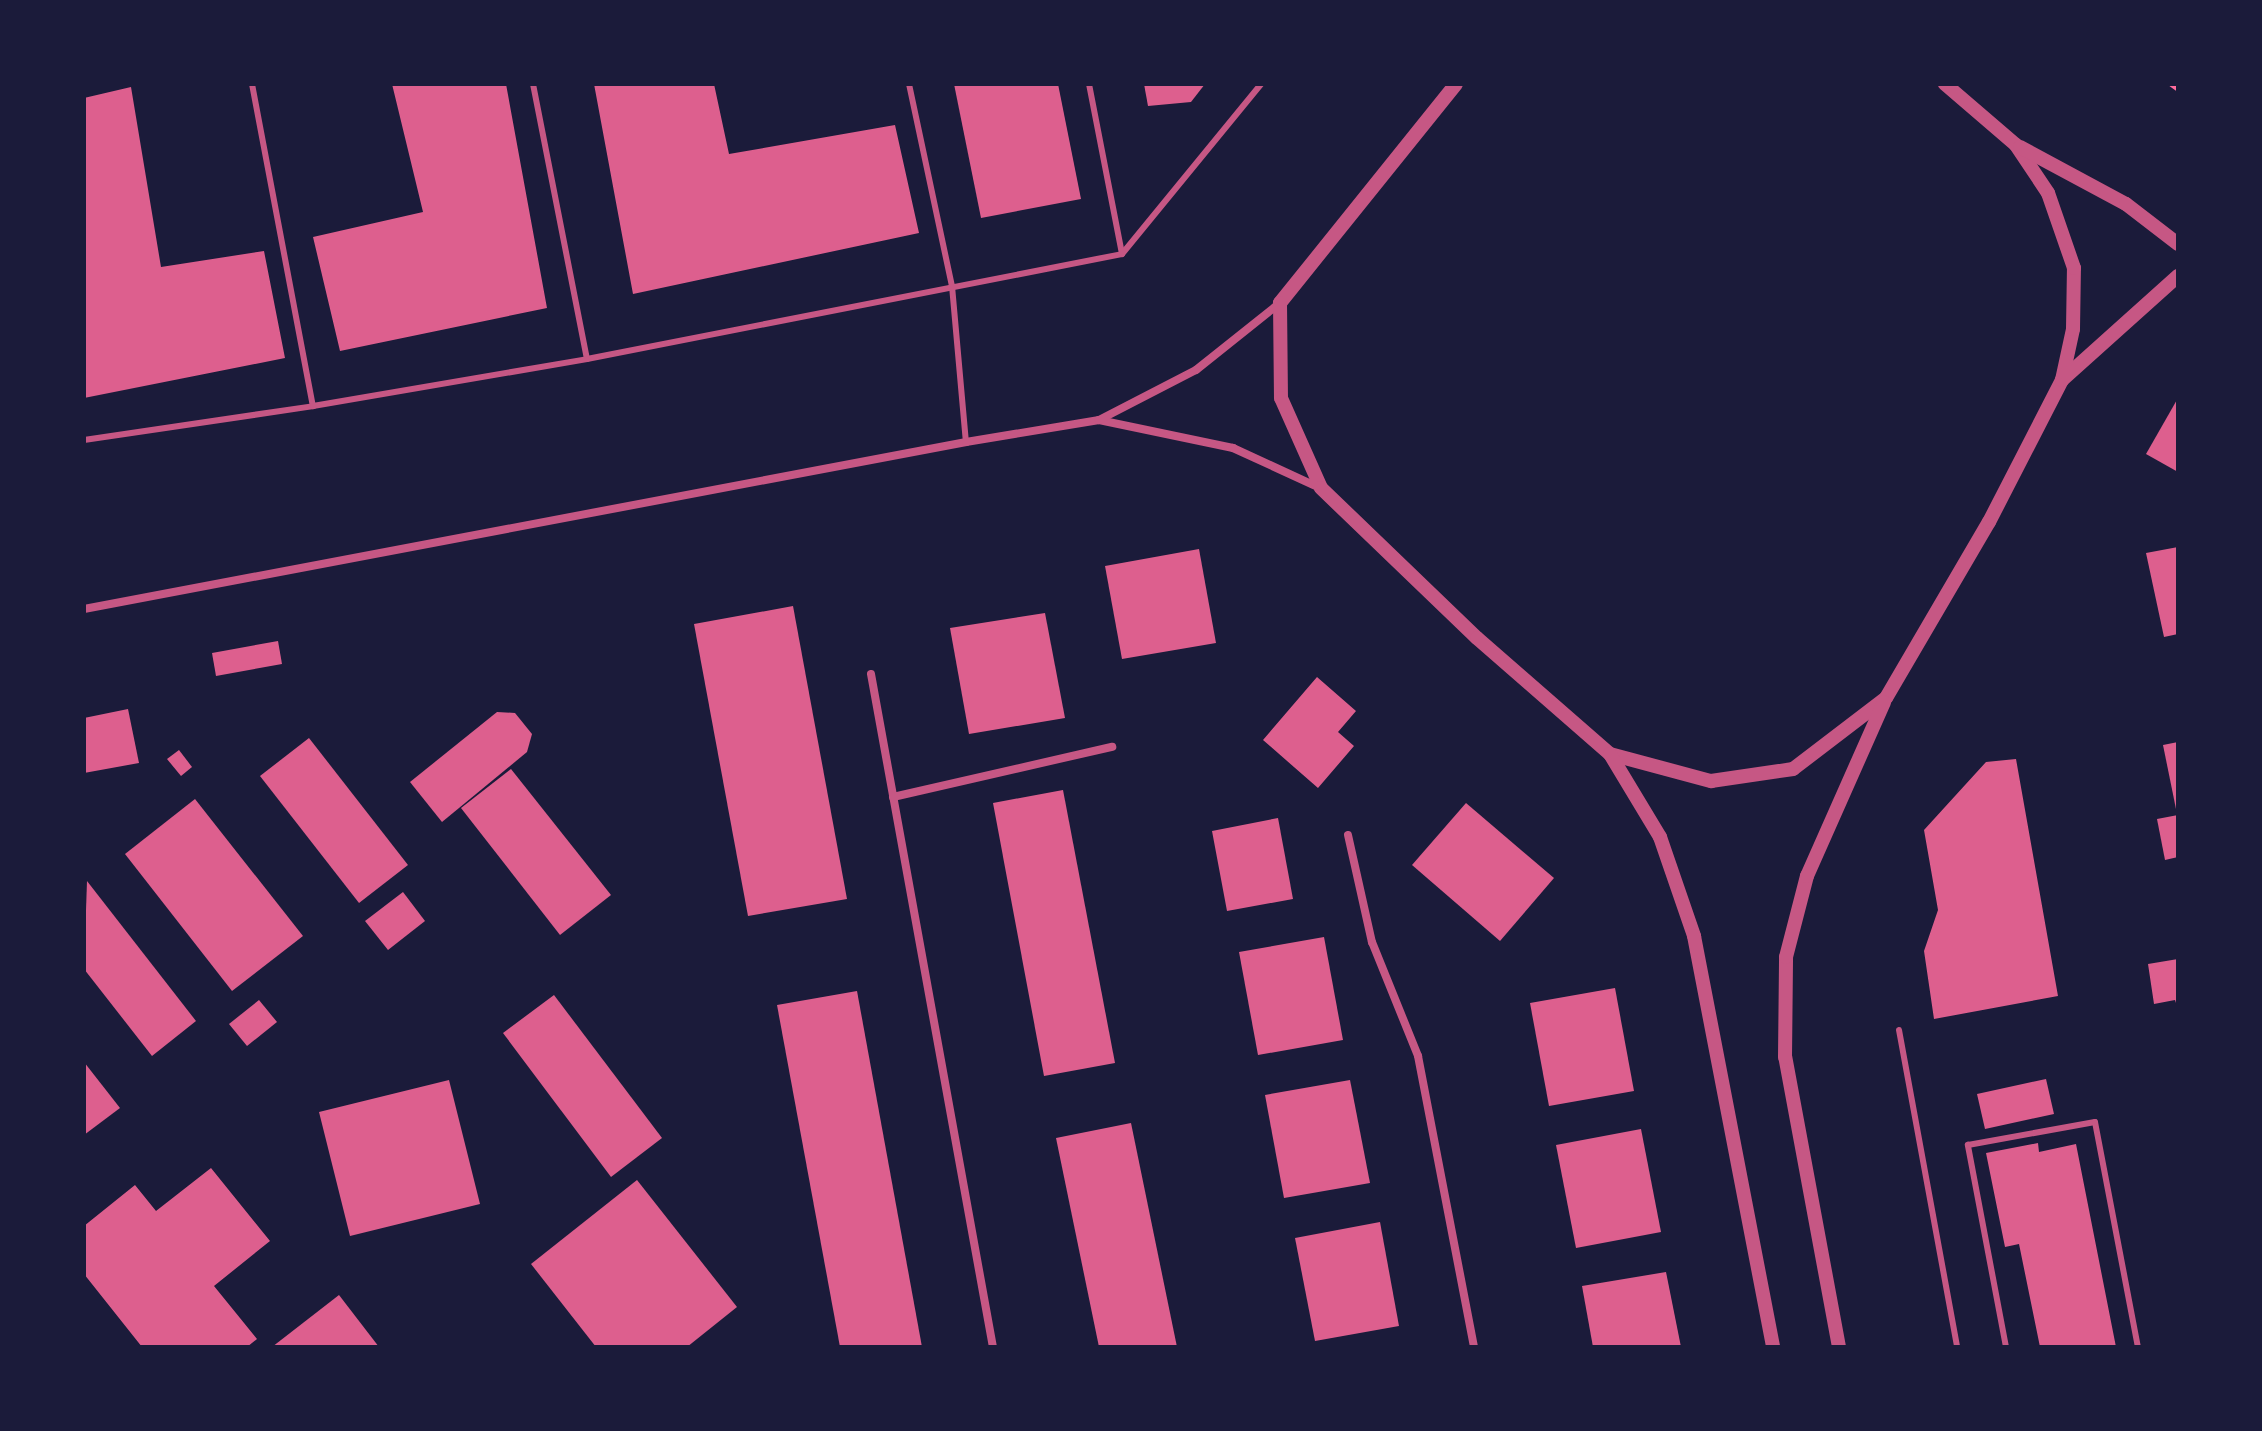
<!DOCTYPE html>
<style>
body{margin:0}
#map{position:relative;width:2262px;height:1431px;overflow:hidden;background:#1b1b3a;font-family:Inter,sans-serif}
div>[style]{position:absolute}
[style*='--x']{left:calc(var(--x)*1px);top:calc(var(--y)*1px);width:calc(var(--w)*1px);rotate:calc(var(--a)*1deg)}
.building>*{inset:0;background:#dd5f8e}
.path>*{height:5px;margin:-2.5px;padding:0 2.5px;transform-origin:2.5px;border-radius:2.5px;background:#ff6b9d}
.service>*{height:6px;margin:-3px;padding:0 3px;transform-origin:3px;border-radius:3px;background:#c65784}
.minor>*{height:8px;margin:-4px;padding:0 4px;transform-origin:4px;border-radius:4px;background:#c65784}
.tertiary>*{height:14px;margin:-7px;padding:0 7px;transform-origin:7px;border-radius:7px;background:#c65784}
span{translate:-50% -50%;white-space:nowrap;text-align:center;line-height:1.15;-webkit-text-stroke:6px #1b1b3a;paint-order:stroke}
.frame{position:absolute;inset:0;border:86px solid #1b1b3a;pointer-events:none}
</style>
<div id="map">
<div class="building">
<div style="clip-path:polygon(392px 84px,506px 84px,547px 308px,340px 351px,313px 237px,423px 212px)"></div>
<div style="clip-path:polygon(594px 84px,714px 84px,729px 154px,895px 125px,919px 233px,633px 294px)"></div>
<div style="clip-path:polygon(954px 84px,1058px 84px,1081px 199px,981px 218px)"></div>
<div style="clip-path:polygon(1144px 84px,1205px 84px,1191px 102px,1148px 106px)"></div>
<div style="clip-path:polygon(131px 87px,161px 267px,264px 251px,285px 358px,84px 398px,84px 98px)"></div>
<div style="clip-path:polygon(2178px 398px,2178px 472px,2146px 454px)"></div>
<div style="clip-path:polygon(2178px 547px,2178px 634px,2164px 637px,2146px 553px)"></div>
<div style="clip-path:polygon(1199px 549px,1216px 643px,1122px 659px,1105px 566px)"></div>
<div style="clip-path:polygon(793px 606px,847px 899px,748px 916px,694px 624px)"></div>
<div style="clip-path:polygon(1045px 613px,1065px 718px,969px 734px,950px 628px)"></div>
<div style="clip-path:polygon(278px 641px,282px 664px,216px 676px,212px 653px)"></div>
<div style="clip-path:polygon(1317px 677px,1356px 711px,1338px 732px,1354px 746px,1318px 788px,1263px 740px)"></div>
<div style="clip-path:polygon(128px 709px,139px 763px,84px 773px,84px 718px)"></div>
<div style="clip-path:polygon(497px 712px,515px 713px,532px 734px,527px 752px,442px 822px,410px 782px)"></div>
<div style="clip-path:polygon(309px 738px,408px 865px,359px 903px,260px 776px)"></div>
<div style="clip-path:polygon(2178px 742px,2178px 814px,2177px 814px,2163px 745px)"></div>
<div style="clip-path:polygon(179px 750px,192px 767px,181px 776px,167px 759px)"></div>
<div style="clip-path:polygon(2016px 759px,2058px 996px,1934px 1019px,1924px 951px,1938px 910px,1924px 830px,1986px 762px)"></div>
<div style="clip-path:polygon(511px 769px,611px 895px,560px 935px,461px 808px)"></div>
<div style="clip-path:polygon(1063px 790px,1115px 1063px,1044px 1076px,993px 803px)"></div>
<div style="clip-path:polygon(195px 799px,303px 936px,232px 991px,125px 854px)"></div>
<div style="clip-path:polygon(1466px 803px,1554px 878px,1500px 941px,1412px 865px)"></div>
<div style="clip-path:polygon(2178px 815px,2178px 857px,2165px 860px,2157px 819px)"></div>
<div style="clip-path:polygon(1278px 818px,1293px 899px,1227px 911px,1212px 831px)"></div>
<div style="clip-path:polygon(87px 881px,196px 1021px,152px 1056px,84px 969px)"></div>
<div style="clip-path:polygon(403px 892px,425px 921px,388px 950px,365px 921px)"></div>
<div style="clip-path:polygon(1324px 937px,1343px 1040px,1258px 1055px,1239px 952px)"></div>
<div style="clip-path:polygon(2178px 959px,2178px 1009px,2175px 1000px,2154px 1004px,2148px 964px)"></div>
<div style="clip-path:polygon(1615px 988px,1634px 1091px,1549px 1106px,1530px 1003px)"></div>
<div style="clip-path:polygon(857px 991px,922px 1347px,840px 1347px,777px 1005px)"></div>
<div style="clip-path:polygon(554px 995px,662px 1138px,611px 1177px,503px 1033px)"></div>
<div style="clip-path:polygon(259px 1000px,277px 1022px,247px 1046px,229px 1024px)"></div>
<div style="clip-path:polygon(84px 1062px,120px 1108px,84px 1135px)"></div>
<div style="clip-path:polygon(2046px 1079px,2054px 1114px,1985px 1129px,1977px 1094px)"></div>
<div style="clip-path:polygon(449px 1080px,480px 1204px,350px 1236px,319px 1112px)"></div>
<div style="clip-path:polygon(1350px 1080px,1370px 1183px,1284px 1198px,1265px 1095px)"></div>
<div style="clip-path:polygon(1131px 1123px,1177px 1347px,1099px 1347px,1056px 1138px)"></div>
<div style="clip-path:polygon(1641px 1129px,1661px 1232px,1576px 1248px,1556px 1145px)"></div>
<div style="clip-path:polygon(2038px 1143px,2039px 1152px,2076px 1144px,2116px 1347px,2040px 1347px,2019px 1244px,2005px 1247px,1986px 1153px)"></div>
<div style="clip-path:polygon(211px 1168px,270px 1241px,214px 1286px,257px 1339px,247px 1347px,142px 1347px,84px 1274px,84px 1226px,135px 1185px,156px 1211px)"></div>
<div style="clip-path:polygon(637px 1180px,737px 1307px,687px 1347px,596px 1347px,531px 1264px)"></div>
<div style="clip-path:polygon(1380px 1222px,1399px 1326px,1315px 1341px,1295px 1238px)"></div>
<div style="clip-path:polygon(1666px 1272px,1681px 1347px,1593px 1347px,1582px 1286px)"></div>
<div style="clip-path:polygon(339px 1295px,379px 1347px,272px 1347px)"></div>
</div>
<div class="path">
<div style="--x:2171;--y:84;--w:9;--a:36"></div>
</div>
<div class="service">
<div style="--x:252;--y:84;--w:328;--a:79.3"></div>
<div style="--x:533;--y:84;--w:280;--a:78.9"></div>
<div style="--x:909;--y:84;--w:207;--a:78"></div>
<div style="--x:952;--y:286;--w:157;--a:84.9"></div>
<div style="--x:1089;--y:84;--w:173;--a:79"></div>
<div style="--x:84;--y:440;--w:232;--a:-8.4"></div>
<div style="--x:313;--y:406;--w:278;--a:-9.7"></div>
<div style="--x:587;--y:359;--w:545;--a:-11.1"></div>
<div style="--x:1122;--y:254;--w:220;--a:-50.7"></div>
<div style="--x:1899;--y:1030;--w:322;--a:79.6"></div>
<div style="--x:2006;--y:1347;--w:206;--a:-100.7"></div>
<div style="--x:1968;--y:1145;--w:129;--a:-10.3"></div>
<div style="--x:2095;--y:1122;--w:229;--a:79.2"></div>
</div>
<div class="minor">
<div style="--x:1099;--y:420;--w:137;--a:11.8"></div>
<div style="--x:1233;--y:448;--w:96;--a:24.7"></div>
<div style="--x:84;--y:609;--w:898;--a:-10.72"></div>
<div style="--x:966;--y:442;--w:135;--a:-9.4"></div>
<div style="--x:1099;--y:420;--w:109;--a:-27.3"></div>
<div style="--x:1196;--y:370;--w:107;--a:-38.6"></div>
<div style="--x:871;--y:674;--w:684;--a:79.73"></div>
<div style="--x:893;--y:797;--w:225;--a:-12.9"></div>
<div style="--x:1348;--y:835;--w:110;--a:77.4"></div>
<div style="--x:1372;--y:942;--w:123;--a:68"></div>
<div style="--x:1418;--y:1056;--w:296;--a:79.1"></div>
</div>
<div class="tertiary">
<div style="--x:1456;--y:84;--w:281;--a:128.8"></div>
<div style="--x:1280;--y:303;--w:95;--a:89.4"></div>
<div style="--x:1281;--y:398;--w:98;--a:66"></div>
<div style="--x:1321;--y:488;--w:216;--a:43.9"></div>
<div style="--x:1477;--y:638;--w:176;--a:41.1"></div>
<div style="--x:1610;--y:754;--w:105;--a:15"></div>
<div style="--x:1711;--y:781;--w:83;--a:-8.3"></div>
<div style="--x:1793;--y:769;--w:117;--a:-37.4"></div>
<div style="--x:1886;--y:698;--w:204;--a:-59.7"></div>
<div style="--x:1989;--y:522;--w:160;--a:-62.8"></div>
<div style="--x:2062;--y:380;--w:52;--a:-77.8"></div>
<div style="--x:2073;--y:329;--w:61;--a:-89.1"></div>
<div style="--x:2074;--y:268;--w:79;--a:-109.1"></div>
<div style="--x:2048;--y:193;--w:58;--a:-123.7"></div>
<div style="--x:2016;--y:145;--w:94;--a:-139.3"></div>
<div style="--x:2020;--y:147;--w:120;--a:28.3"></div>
<div style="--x:2126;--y:204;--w:66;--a:37.6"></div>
<div style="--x:2062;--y:380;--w:156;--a:-41.9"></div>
<div style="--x:1610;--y:754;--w:97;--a:58.9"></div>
<div style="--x:1660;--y:837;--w:105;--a:71"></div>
<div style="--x:1694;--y:936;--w:419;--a:79.1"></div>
<div style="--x:1839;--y:1347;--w:295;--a:-100.5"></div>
<div style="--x:1785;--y:1057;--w:100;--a:-89.4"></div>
<div style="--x:1786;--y:957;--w:84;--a:-75.5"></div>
<div style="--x:1807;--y:876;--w:190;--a:-66.1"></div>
</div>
<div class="frame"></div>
</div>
